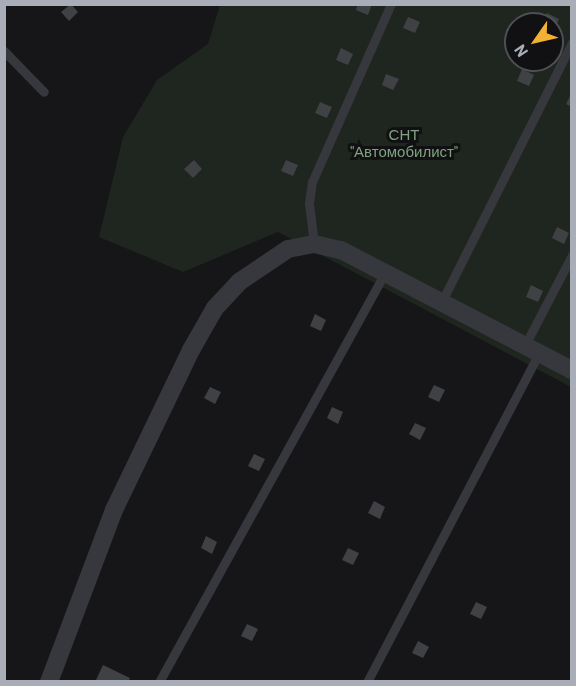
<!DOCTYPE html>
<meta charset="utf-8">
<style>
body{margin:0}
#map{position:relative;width:576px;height:686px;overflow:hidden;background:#161618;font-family:Barlow,sans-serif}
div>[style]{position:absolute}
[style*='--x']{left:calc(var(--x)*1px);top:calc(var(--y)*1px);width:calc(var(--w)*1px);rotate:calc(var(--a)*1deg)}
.green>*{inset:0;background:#1e261f}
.building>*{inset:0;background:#404145}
.service>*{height:9px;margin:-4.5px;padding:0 4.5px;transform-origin:4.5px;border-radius:4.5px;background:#37383d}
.minor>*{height:18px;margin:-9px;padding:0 9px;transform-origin:9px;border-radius:9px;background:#37383d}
span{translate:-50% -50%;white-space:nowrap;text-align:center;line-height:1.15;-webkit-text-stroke:6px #111113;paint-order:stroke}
.park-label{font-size:15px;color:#7fa381}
.frame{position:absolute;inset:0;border:6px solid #a8adb8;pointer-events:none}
.north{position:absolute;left:504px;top:12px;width:60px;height:60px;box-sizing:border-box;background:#111113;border:2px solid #4d4f55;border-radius:50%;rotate:236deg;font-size:16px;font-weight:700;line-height:24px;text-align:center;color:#a8adb8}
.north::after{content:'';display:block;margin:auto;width:21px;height:27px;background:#f2b134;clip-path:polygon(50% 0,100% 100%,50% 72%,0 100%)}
</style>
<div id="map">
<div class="green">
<div style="clip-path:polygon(evenodd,220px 5px,571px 5px,571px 387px,278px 232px,183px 272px,99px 237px,123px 137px,157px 80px,208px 44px,220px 5px,516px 24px,552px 24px,552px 60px,516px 60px,516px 24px)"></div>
</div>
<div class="building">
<div style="clip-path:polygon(71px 4px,78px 12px,69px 21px,61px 12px)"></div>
<div style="clip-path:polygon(358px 4px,372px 4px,368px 15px,356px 10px)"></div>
<div style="clip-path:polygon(547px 13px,559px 19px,554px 30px,552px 24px,542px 24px)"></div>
<div style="clip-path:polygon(408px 17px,420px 22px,415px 33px,403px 28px)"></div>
<div style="clip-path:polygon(341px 48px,353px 54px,348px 65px,336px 60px)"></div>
<div style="clip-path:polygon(522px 69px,534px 75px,529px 86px,517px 81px)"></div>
<div style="clip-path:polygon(386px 74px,399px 79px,393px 90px,382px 85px)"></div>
<div style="clip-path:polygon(572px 92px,572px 107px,566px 104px)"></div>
<div style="clip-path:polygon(320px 102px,332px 107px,327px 118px,315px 113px)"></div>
<div style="clip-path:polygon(194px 160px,202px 169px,193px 178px,184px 169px)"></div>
<div style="clip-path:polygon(286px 160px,298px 165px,293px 176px,281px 171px)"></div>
<div style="clip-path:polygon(557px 227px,569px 233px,564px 244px,552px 238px)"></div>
<div style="clip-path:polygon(531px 285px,543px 291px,538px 302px,526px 297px)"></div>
<div style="clip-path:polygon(315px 314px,326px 320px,321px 331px,310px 326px)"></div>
<div style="clip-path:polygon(434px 385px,445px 390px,439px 402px,428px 397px)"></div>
<div style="clip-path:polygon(210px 387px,221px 392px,215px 404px,204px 398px)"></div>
<div style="clip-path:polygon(332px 407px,343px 412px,338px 424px,327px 418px)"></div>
<div style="clip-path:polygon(415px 423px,426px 428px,420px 440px,409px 434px)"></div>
<div style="clip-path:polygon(254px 454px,265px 459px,259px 471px,248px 466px)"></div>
<div style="clip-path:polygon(374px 501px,385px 507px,380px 519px,368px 513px)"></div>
<div style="clip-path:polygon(206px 536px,217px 542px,212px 554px,201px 548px)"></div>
<div style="clip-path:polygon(348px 548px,359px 553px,353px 565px,342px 560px)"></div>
<div style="clip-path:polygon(476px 602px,487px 607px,481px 619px,470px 614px)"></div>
<div style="clip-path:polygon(247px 624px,258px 629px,252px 641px,241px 636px)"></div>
<div style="clip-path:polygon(418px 641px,429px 647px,423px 658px,412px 653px)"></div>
<div style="clip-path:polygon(103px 665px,130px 678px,128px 682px,95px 682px)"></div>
</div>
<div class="service">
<div style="--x:4;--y:51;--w:57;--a:45.7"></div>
<div style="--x:314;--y:244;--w:41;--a:-97"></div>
<div style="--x:309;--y:203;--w:21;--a:-82"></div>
<div style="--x:312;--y:182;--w:195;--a:-66.1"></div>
<div style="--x:442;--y:301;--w:289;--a:-63.3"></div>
<div style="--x:525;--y:345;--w:102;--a:-62.4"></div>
<div style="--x:159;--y:682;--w:467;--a:-61.1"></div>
<div style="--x:367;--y:682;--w:371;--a:-62.4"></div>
</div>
<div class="minor">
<div style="--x:49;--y:682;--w:184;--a:-69.3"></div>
<div style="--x:114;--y:510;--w:178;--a:-64.3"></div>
<div style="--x:191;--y:350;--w:48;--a:-60.3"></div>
<div style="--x:215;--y:308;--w:35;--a:-47"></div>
<div style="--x:239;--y:282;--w:59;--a:-34"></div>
<div style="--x:288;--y:249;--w:26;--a:-11"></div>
<div style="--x:314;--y:244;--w:28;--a:13"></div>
<div style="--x:341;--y:250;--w:260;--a:27.5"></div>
</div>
<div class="park-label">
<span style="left:404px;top:143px">СНТ<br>"Автомобилист"</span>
</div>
<div class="frame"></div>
<div class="north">N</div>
</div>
